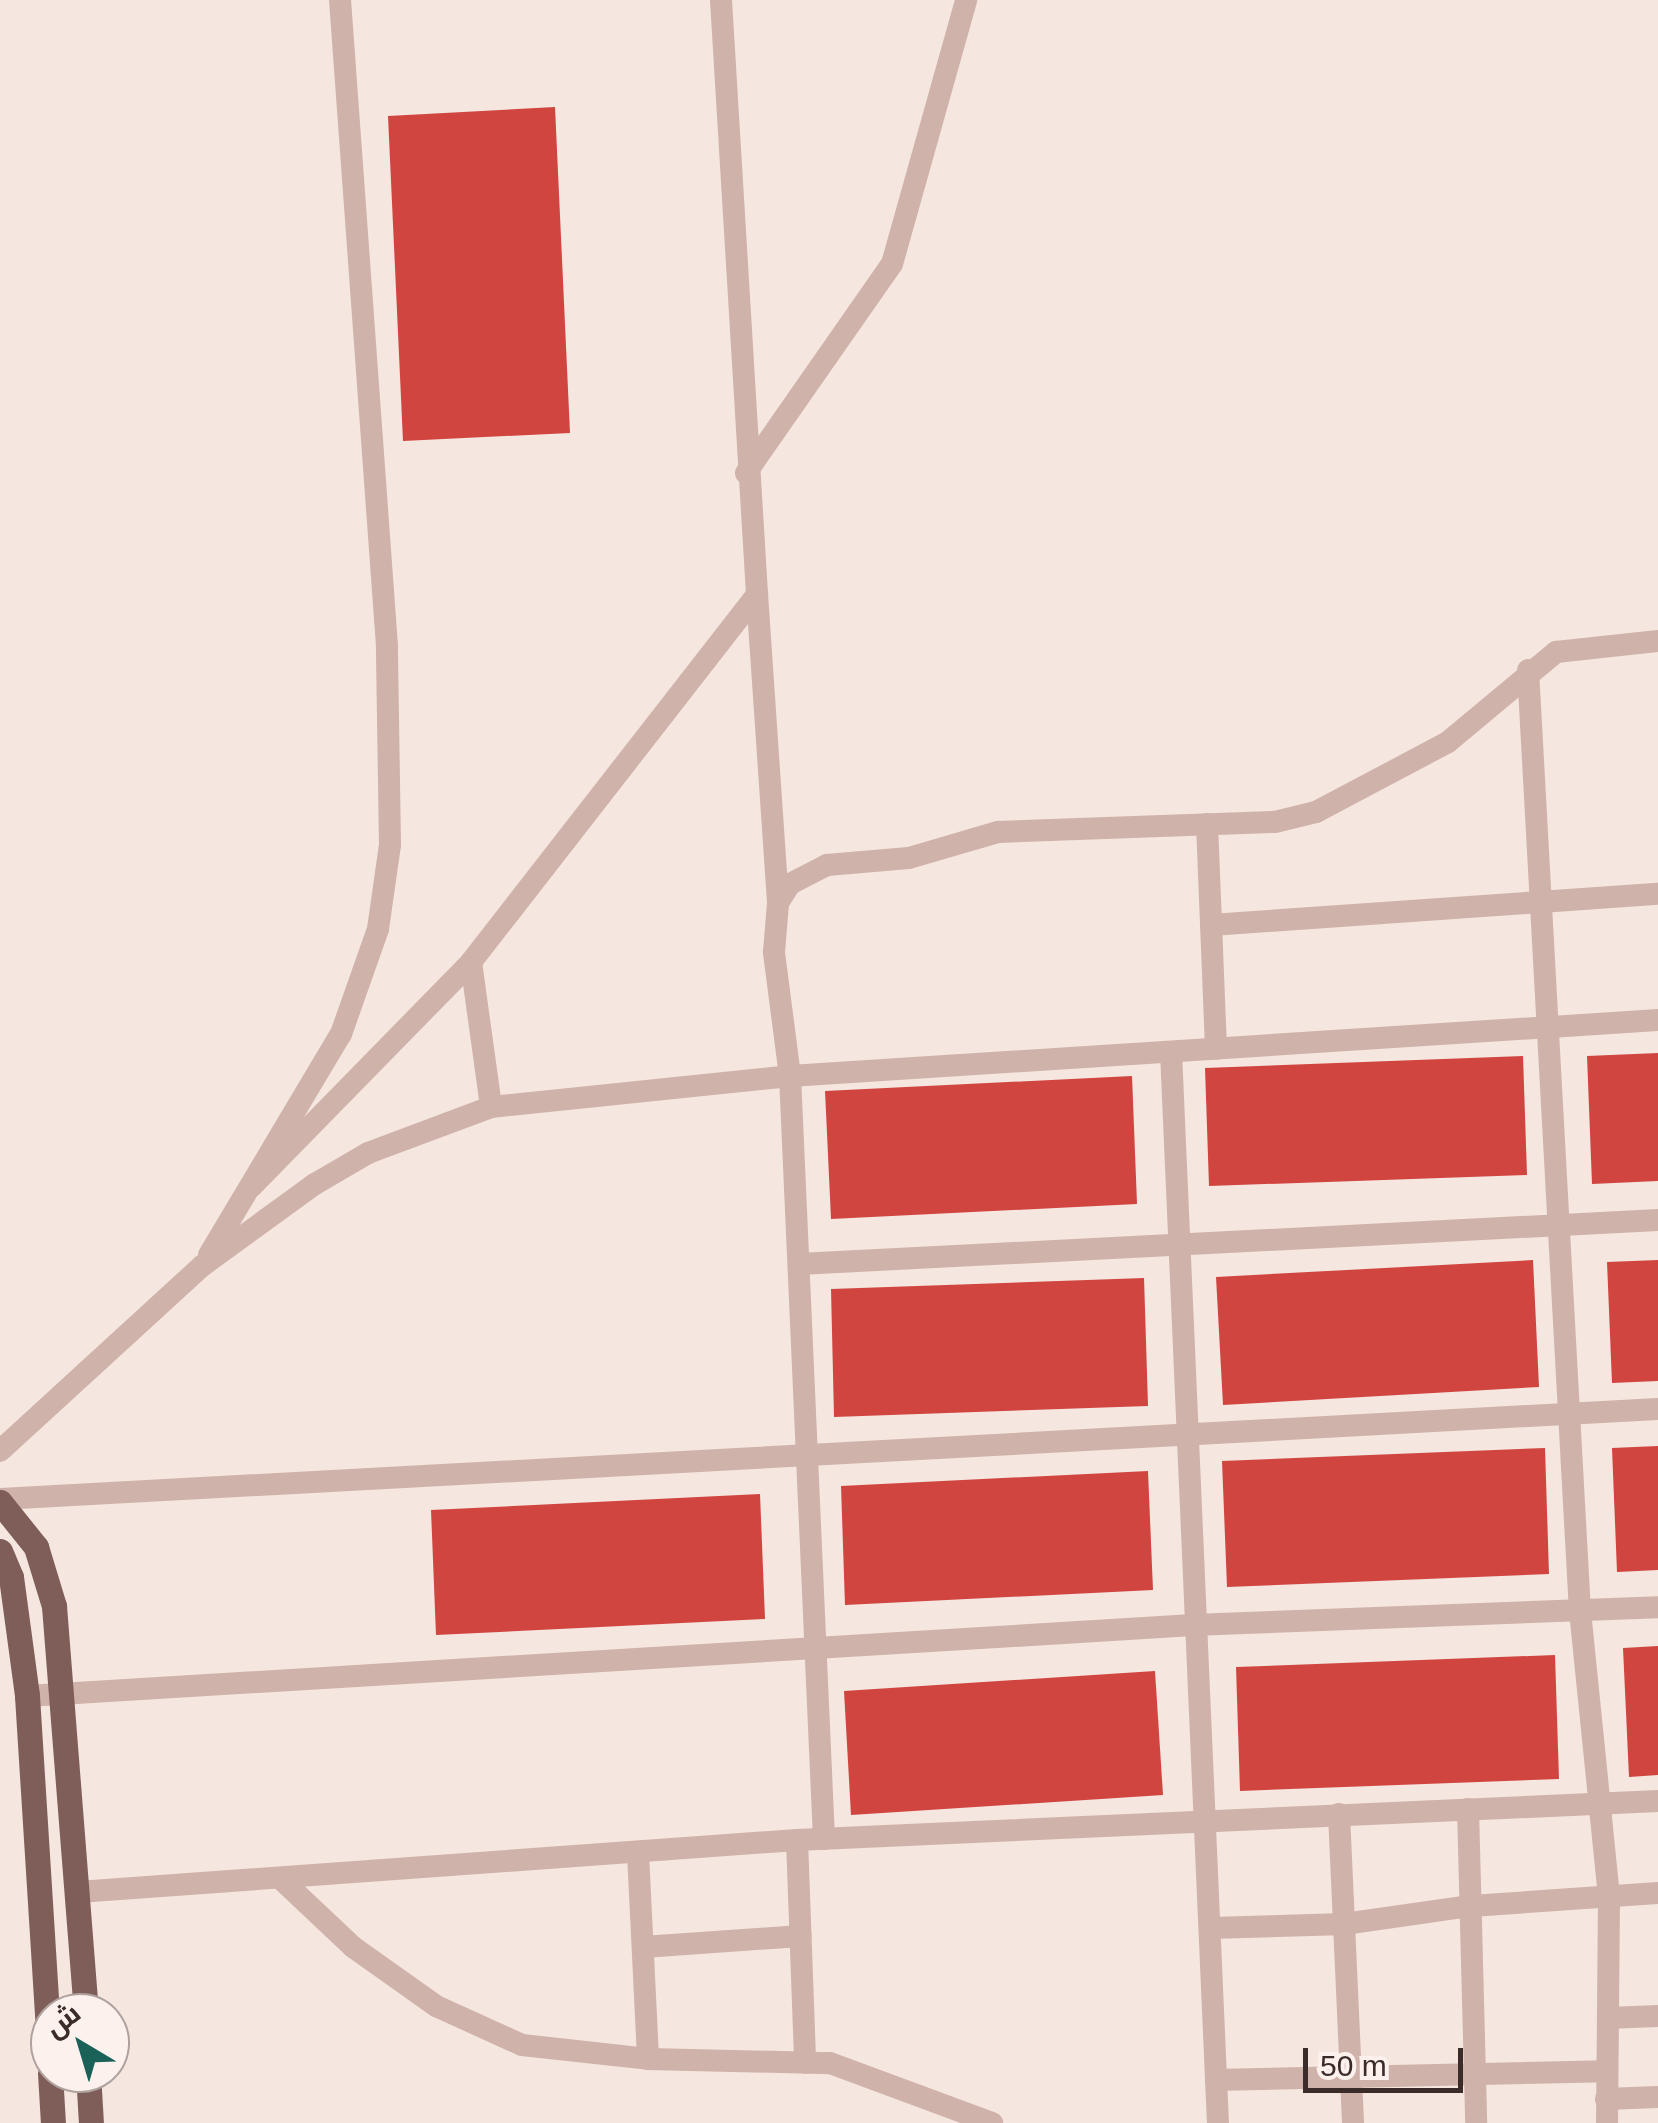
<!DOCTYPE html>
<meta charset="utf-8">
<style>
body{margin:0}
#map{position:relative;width:1658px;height:2123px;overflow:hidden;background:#f5e6df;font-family:Arial,Cairo,sans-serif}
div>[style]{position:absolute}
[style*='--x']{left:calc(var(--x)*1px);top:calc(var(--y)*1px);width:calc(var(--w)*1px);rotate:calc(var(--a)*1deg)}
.building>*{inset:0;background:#d14541}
.minor>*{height:22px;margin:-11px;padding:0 11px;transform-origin:11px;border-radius:11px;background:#cfb2a9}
.major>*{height:25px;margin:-12.5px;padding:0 12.5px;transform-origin:12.5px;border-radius:12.5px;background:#7f5e59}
span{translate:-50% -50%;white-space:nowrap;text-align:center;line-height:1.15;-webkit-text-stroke:10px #fcf1ec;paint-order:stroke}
.north{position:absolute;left:30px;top:1993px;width:100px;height:100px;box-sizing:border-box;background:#fcf1ec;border:2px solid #afa29e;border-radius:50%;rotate:322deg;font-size:28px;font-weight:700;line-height:40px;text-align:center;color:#3b2b29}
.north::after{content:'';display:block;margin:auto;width:35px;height:45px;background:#1a6157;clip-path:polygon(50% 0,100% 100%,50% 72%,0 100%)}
.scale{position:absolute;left:1303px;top:2048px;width:160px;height:45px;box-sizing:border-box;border:5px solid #3b2b29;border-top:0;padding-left:12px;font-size:30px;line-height:35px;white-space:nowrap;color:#3b2b29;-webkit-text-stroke:8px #fcf1ec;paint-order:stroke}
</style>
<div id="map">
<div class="building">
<div style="clip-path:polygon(555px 107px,570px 433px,403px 441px,388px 116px)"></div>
<div style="clip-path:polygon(1658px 1053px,1658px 1181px,1592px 1184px,1587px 1056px)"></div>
<div style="clip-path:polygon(1523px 1056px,1527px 1175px,1209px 1186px,1205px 1068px)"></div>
<div style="clip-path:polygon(1132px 1076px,1137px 1204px,831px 1219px,825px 1091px)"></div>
<div style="clip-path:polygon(1533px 1260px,1539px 1387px,1223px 1405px,1216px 1277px)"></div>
<div style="clip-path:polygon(1658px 1260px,1658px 1381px,1612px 1383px,1607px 1262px)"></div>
<div style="clip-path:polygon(1144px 1278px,1148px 1406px,834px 1417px,831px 1289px)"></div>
<div style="clip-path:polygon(1658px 1446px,1658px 1570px,1617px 1572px,1612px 1448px)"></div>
<div style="clip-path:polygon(1545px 1448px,1549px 1574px,1227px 1587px,1222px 1461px)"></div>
<div style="clip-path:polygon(1148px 1471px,1153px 1590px,845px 1605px,841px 1486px)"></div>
<div style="clip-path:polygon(760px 1494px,765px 1619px,436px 1635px,431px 1510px)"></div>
<div style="clip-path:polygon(1658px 1646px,1658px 1775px,1629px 1777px,1623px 1648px)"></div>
<div style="clip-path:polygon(1555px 1655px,1559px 1779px,1240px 1791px,1236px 1667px)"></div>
<div style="clip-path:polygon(1155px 1671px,1163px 1795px,851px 1815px,844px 1691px)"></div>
</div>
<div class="minor">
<div style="--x:746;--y:473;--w:255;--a:-55.1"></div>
<div style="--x:892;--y:264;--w:274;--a:-74.3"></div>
<div style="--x:757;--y:594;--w:310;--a:86.1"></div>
<div style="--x:1528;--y:670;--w:942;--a:86.84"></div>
<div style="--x:1580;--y:1611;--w:287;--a:84.2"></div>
<div style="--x:1609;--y:1897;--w:226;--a:90.5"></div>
<div style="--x:1207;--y:824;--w:225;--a:87.7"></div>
<div style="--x:1211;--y:925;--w:448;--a:-4"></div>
<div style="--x:471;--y:962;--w:146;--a:82.1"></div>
<div style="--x:1171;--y:1052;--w:1072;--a:87.49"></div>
<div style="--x:251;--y:1187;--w:315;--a:-45.6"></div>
<div style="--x:471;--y:962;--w:466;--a:-52.1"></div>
<div style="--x:757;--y:594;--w:595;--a:-93.47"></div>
<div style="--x:209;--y:1255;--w:257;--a:-59.2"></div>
<div style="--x:341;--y:1034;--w:111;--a:-70.6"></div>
<div style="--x:378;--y:929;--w:85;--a:-81.9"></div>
<div style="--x:390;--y:845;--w:199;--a:-90.9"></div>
<div style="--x:387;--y:646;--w:648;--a:-94.16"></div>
<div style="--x:799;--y:1264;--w:860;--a:-2.93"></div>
<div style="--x:0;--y:1451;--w:274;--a:-42.5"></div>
<div style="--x:202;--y:1266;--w:140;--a:-36"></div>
<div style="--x:315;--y:1184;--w:61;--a:-30.3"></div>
<div style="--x:368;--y:1153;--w:131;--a:-20.5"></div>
<div style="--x:491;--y:1107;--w:301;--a:-5.9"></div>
<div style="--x:790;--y:1076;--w:870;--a:-3.69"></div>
<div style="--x:0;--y:1499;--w:1660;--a:-3.11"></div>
<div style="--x:27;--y:1696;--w:1168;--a:-3.48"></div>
<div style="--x:1193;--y:1625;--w:465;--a:-2.2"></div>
<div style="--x:1468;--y:1809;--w:314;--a:88.5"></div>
<div style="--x:1339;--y:1814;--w:309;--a:87.4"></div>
<div style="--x:824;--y:1839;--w:764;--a:-92.55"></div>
<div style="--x:790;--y:1076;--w:125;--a:-97.4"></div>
<div style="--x:774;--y:952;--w:49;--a:-85.3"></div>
<div style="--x:778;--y:903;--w:22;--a:-58"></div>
<div style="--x:790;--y:884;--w:42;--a:-27.2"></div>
<div style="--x:827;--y:865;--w:82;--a:-4.9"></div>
<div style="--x:909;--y:858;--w:93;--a:-16.3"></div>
<div style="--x:998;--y:832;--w:277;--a:-2.1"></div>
<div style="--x:1275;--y:822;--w:42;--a:-13.7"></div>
<div style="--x:1316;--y:812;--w:149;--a:-27.9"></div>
<div style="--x:1448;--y:742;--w:141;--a:-39.8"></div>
<div style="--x:1556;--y:652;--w:103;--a:-6.2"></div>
<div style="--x:797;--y:1840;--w:223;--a:87.9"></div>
<div style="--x:638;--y:1853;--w:206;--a:87.2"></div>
<div style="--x:282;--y:1880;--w:98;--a:43.3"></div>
<div style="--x:353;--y:1947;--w:102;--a:35.4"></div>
<div style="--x:436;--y:2006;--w:94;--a:24.4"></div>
<div style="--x:522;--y:2045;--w:127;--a:6.3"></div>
<div style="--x:648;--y:2059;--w:182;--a:1.3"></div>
<div style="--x:830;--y:2063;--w:173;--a:20.3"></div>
<div style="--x:78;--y:1892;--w:721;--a:-4.14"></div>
<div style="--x:797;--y:1840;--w:862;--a:-2.59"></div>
<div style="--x:1210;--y:1928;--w:134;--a:-1.7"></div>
<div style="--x:1344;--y:1924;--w:128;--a:-8.1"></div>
<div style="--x:1471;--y:1906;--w:187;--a:-4"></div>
<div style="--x:643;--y:1947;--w:158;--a:-4"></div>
<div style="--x:1608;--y:2018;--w:50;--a:-2.3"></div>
<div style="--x:1216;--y:2080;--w:390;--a:-1.3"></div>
<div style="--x:1606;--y:2099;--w:52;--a:-2.2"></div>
</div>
<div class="major">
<div style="--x:0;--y:1502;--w:58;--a:51.3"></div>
<div style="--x:36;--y:1547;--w:62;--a:73"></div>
<div style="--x:54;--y:1606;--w:408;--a:85.5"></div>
<div style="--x:0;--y:1551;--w:28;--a:67"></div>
<div style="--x:11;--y:1577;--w:120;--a:82.3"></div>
<div style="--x:27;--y:1696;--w:371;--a:86.4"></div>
<div style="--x:50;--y:2073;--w:50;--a:86.6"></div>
<div style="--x:88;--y:2073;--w:50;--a:86.6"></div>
</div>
<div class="north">ش</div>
<div class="scale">50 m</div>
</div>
